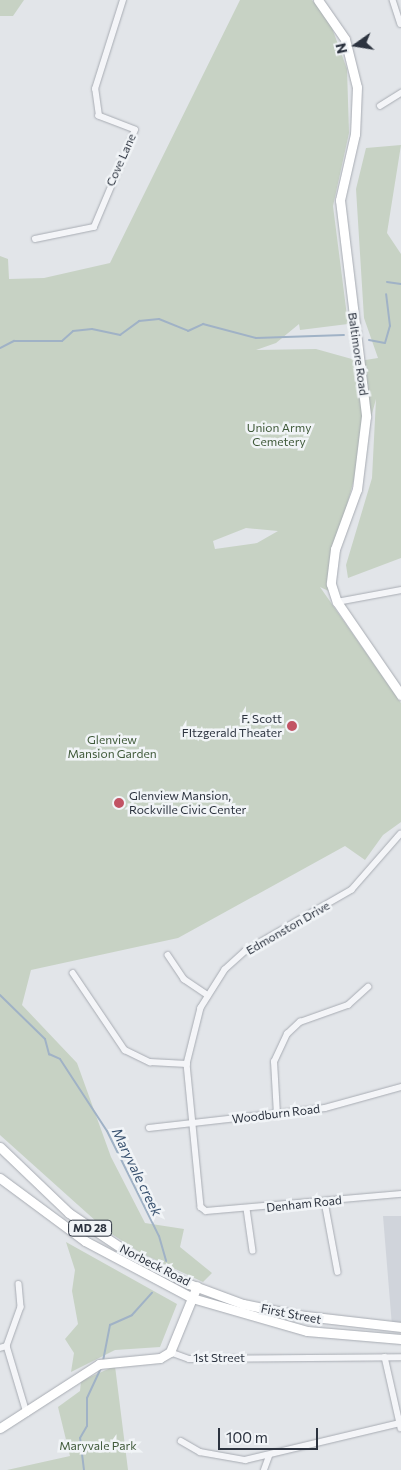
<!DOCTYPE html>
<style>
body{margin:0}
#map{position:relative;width:401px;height:1470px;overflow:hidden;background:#e2e5e9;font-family:Commissioner,sans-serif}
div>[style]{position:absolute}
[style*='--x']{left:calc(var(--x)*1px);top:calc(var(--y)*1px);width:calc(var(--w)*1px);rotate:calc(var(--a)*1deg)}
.built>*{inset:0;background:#d0d4db}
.green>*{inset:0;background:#c7d2c4}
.stream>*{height:2px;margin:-1px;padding:0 1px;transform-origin:1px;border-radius:1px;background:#a0b2c6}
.roads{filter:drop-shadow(0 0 1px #a8acb3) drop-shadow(0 0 1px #a8acb3)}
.street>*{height:5.5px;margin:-2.75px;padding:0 2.75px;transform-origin:2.75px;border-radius:2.75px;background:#f4f5f8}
.secondary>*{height:9px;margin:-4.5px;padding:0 4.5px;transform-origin:4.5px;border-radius:4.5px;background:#fff}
.primary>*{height:9px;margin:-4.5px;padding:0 4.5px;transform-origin:4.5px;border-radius:4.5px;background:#fff}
.dots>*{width:14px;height:14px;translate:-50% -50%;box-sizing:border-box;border:2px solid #f1f4f7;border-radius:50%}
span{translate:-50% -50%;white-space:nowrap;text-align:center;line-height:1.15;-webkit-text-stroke:5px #f1f4f7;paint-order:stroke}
.shield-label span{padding:1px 4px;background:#f1f4f7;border:1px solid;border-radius:4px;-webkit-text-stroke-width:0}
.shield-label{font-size:11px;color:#2c333f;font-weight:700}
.street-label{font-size:12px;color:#2c333f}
.park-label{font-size:12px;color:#405a3a}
.poi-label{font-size:12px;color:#2c333f}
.right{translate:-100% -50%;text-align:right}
.left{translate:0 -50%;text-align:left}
.water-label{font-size:14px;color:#395270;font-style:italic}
.north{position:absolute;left:331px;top:20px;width:50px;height:50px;-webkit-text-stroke:4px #f1f4f7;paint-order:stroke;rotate:257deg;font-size:14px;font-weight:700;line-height:20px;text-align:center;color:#2c333f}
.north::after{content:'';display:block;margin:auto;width:18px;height:22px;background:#2c333f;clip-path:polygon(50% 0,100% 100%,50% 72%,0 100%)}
.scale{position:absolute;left:218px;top:1428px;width:100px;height:22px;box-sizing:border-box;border:2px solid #2c333f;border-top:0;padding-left:6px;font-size:15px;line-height:18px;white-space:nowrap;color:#2c333f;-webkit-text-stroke:4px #f1f4f7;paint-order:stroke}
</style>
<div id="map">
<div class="built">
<div style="clip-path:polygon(383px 1216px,401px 1216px,401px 1327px,392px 1326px)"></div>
</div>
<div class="green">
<div style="clip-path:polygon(0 0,24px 0,13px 16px,0 16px)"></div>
<div style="clip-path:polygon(evenodd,240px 0,312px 0,328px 17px,347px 69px,349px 133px,333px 206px,348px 324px,300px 330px,299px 324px,276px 343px,256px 350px,316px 349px,359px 361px,378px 358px,364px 318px,356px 189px,366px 148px,401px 145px,387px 233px,401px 254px,401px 558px,348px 578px,346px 565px,372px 478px,376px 399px,335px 549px,333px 593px,320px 587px,401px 703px,401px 822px,383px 835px,365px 860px,345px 846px,178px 938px,31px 970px,22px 1005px,77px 1063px,111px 1157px,145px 1223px,184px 1229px,180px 1247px,212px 1273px,203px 1282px,141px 1253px,107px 1231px,0 1135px,0 256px,8px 259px,9px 279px,44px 278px,110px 263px,240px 0,246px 528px,278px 531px,257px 543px,215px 549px,213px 541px,246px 528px)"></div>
<div style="clip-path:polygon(66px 1242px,177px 1304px,160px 1347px,115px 1350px,71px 1372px,74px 1353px,65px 1339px,78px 1324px,72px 1291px,75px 1270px)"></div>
<div style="clip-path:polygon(115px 1366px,128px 1470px,7px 1470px,70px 1456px,58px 1407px,80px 1391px,81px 1381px)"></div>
</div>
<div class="stream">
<div style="--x:387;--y:282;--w:14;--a:8"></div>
<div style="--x:369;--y:340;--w:16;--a:11"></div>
<div style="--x:385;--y:343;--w:18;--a:-74"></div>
<div style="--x:390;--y:326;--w:32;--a:-97"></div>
<div style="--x:0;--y:348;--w:16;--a:-27"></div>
<div style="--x:14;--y:341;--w:48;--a:0"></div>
<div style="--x:62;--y:341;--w:15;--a:-42"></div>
<div style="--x:73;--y:331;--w:19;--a:-6"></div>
<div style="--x:92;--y:329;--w:29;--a:12"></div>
<div style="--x:120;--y:335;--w:24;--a:-36"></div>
<div style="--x:139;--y:321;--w:20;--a:-6"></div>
<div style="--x:159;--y:319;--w:31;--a:22"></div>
<div style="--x:188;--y:331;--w:17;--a:-25"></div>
<div style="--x:203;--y:324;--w:55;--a:14.8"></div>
<div style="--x:256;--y:338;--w:88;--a:-2"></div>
<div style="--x:0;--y:995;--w:63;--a:44.4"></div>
<div style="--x:45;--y:1039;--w:16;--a:75"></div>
<div style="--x:49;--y:1054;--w:12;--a:24"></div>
<div style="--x:60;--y:1059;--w:86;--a:56.9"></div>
<div style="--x:107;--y:1131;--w:117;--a:63.7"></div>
<div style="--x:159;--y:1236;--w:26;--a:74"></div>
<div style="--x:103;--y:1361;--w:37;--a:-79"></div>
<div style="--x:110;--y:1325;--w:24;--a:-24"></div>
<div style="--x:132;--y:1315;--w:30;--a:-48"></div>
<div style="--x:84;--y:1470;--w:32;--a:-97"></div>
<div style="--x:80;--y:1438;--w:14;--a:-60"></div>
<div style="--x:87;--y:1426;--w:28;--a:-90"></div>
<div style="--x:87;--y:1398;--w:35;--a:-65"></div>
</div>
<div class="roads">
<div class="street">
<div style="--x:393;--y:0;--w:25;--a:72"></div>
<div style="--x:380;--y:106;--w:25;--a:-32"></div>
<div style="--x:35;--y:239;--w:60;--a:-11.5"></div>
<div style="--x:94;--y:227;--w:105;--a:-67.1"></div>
<div style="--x:135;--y:130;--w:39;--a:-159"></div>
<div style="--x:99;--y:116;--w:27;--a:-98"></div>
<div style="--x:95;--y:89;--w:93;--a:-72.5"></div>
<div style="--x:337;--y:602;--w:65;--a:-10.6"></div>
<div style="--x:401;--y:834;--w:74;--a:131.2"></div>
<div style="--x:352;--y:890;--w:122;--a:150.1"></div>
<div style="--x:246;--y:951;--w:28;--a:138"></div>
<div style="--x:225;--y:970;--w:45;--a:122.3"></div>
<div style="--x:201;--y:1008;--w:58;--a:104"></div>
<div style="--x:187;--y:1064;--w:144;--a:84.4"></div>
<div style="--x:201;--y:1207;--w:6;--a:39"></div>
<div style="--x:206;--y:1211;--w:196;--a:-5"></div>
<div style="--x:168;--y:955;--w:29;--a:56"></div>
<div style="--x:184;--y:979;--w:29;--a:34"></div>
<div style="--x:73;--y:973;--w:93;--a:56"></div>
<div style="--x:125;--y:1050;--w:28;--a:26"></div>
<div style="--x:150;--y:1062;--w:37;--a:3"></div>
<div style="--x:277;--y:1115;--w:53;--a:-93.2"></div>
<div style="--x:274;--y:1062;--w:31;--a:-65"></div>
<div style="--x:287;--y:1034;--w:18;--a:-43"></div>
<div style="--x:300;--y:1022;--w:51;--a:-19.5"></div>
<div style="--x:348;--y:1005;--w:27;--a:-42"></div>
<div style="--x:149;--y:1128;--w:177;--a:-6.5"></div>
<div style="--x:325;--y:1108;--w:79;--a:-15.4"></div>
<div style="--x:325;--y:1202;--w:71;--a:79.5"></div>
<div style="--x:247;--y:1209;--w:42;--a:81.9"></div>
<div style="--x:19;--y:1284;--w:23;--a:85"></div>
<div style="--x:21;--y:1307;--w:41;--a:109.7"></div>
<div style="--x:7;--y:1346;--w:70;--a:73.4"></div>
<div style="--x:0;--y:1348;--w:7;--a:-16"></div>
<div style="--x:170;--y:1352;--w:20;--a:20"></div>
<div style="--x:189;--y:1359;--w:212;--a:-0.5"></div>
<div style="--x:385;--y:1357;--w:73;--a:77.3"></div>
<div style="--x:181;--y:1441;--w:22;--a:30"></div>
<div style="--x:200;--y:1452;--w:46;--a:10.1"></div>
<div style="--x:245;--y:1460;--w:159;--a:-13.4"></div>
<div style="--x:264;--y:1470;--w:15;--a:-70"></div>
</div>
<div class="secondary">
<div style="--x:318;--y:0;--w:47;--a:55.3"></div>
<div style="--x:345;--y:39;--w:49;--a:76"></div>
<div style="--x:357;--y:87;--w:47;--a:92.4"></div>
<div style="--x:355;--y:134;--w:68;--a:102.8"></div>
<div style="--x:340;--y:200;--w:218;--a:83.1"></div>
<div style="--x:366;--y:416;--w:74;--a:97"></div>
<div style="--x:357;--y:489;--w:64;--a:110.1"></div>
<div style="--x:335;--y:549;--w:35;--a:97"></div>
<div style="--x:331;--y:584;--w:19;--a:72"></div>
<div style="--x:337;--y:602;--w:113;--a:55.5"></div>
<div style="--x:0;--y:1428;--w:118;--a:-32.9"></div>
<div style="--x:99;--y:1364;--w:61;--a:-5.6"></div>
<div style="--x:160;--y:1358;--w:12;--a:-31"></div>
<div style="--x:170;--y:1352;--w:71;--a:-67.8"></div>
</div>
<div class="primary">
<div style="--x:0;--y:1147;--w:95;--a:43.7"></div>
<div style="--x:69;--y:1213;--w:76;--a:33.7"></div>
<div style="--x:132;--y:1255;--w:64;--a:27"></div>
<div style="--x:189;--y:1284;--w:58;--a:20.3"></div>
<div style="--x:243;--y:1304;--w:55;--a:11.5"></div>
<div style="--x:297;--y:1315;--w:105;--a:6.6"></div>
<div style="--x:0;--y:1178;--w:106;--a:36.5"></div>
<div style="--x:85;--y:1241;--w:121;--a:28"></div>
<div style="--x:192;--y:1298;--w:120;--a:16"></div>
<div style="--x:307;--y:1331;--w:94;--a:4.9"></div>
</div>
</div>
<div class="dots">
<div style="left:292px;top:726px;background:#c25364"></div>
<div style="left:119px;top:803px;background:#c25364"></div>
</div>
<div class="shield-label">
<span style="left:90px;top:1228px">MD 28</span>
</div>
<div class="street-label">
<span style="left:121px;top:160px;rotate:-66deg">Cove Lane</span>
<span style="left:358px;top:354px;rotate:82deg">Baltimore Road</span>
<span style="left:288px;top:928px;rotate:-30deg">Edmonston Drive</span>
<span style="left:276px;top:1114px;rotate:-7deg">Woodburn Road</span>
<span style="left:304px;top:1204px;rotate:-6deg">Denham Road</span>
<span style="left:155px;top:1265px;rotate:27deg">Norbeck Road</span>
<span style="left:291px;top:1314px;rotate:11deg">First Street</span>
<span style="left:219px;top:1358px">1st Street</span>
</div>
<div class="park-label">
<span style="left:279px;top:435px">Union Army<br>Cemetery</span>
<span style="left:112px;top:747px">Glenview<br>Mansion Garden</span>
<span style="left:98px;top:1446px">Maryvale Park</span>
</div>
<div class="poi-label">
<span class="right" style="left:282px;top:726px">F. Scott<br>FItzgerald Theater</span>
<span class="left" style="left:129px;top:803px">Glenview Mansion,<br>Rockville Civic Center</span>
</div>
<div class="water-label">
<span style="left:137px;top:1172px;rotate:64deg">Maryvale creek</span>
</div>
<div class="north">N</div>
<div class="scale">100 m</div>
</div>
